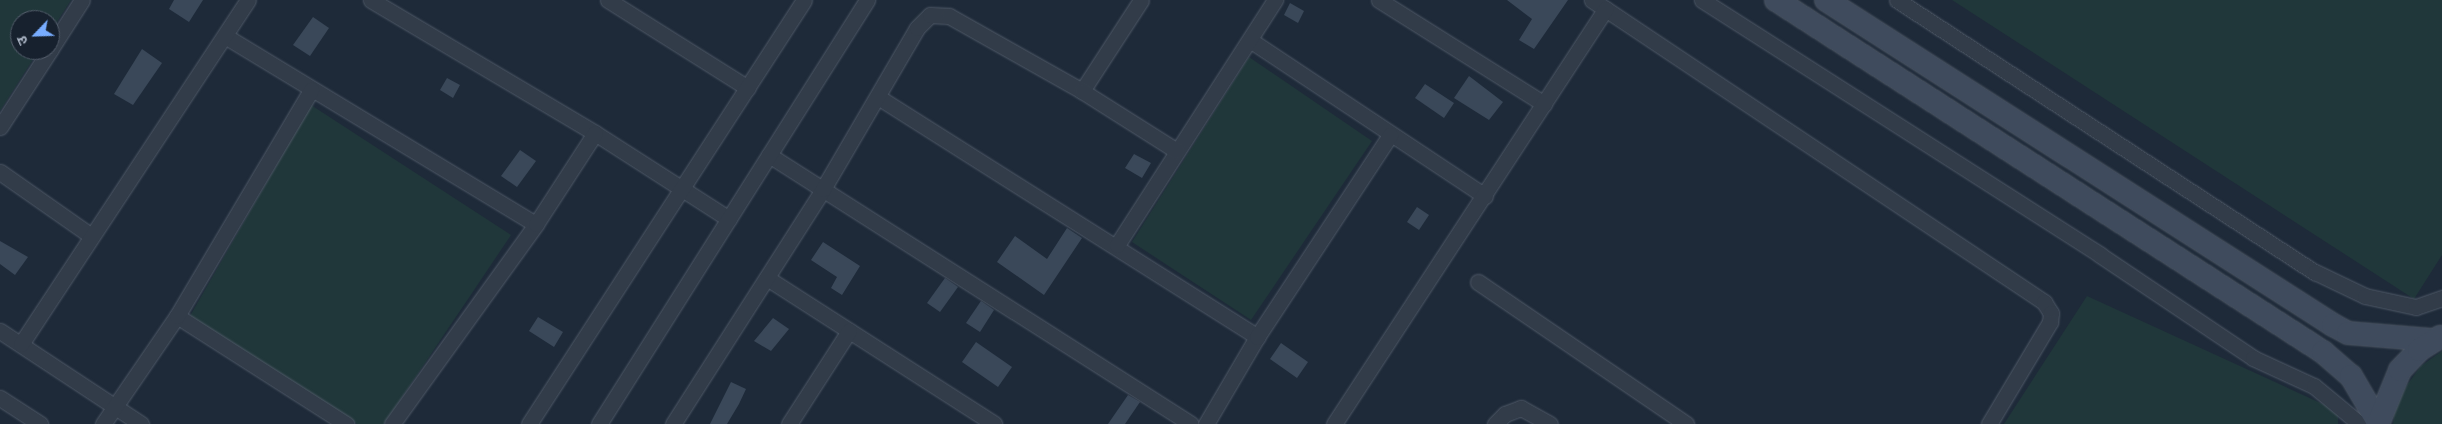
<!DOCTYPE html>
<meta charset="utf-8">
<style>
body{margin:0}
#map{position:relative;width:2442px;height:424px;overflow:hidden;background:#1e2a39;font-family:Lato,"Noto Sans Devanagari",sans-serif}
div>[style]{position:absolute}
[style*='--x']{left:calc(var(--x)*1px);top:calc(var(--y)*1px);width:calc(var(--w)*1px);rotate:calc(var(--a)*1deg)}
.green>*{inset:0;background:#20373a}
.building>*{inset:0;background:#3a4859}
.roads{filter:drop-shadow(0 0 1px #4f5967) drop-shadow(0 0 1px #4f5967)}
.street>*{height:15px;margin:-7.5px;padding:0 7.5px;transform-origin:7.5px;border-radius:7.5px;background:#323c49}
.secondary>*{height:22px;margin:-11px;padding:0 11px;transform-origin:11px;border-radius:11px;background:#3f4b5d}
span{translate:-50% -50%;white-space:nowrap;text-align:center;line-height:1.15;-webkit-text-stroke:4px #17212e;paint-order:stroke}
.north{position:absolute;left:10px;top:10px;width:50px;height:50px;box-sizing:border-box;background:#17212e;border:1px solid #535d6b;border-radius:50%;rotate:246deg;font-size:14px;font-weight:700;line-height:20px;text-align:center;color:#acb6c6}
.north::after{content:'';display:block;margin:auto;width:18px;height:22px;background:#78adff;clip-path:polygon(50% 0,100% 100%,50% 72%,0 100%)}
</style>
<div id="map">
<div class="green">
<div style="clip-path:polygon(0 0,71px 0,50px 33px,50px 20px,20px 20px,20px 50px,39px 50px,0 111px)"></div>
<div style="clip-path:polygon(1952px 0,2442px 0,2442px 255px,2414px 299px)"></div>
<div style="clip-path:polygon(1249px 57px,1372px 141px,1251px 320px,1132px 242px)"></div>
<div style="clip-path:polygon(311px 105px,511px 235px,384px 424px,357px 424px,190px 316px)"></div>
<div style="clip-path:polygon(2087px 296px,2338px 411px,2338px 424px,2004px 424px)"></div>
<div style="clip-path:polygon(2442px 351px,2442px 424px,2393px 424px,2395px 407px,2407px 385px,2421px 366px)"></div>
</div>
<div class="building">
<div style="clip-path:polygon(174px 0,203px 0,189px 22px,169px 9px)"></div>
<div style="clip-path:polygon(1507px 0,1568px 0,1534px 49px,1519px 40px,1532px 19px)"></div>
<div style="clip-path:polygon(1290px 3px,1304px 11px,1298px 23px,1284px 15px)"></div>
<div style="clip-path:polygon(313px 17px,329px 28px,310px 56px,293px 45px)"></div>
<div style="clip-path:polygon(142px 49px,162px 63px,133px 105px,114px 94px)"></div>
<div style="clip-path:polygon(1469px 76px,1503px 102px,1489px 120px,1454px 98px)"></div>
<div style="clip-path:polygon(447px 78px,460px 85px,453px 98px,440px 90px)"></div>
<div style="clip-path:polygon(1425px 84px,1454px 103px,1444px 118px,1415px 98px)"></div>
<div style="clip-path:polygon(520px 150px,536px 161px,517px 187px,501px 176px)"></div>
<div style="clip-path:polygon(1134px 154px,1151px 163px,1142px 178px,1125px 168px)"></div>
<div style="clip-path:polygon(1417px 207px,1429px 215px,1419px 230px,1407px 222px)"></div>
<div style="clip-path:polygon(1067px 228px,1082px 238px,1044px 295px,997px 262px,1015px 236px,1047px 259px)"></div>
<div style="clip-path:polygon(0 241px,28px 257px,15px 275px,0 264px)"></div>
<div style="clip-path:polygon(823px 242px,860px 266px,842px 295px,831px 288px,837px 277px,811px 260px)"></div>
<div style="clip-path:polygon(945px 278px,958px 287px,940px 312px,927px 303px)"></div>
<div style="clip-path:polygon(981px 301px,994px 310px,980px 332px,966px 323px)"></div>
<div style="clip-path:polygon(538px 317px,563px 332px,554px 347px,529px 331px)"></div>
<div style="clip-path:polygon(773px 318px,789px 329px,771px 351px,754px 341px)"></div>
<div style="clip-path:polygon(976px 342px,1012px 367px,998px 387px,962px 362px)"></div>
<div style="clip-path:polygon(1281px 343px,1308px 362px,1297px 378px,1270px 359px)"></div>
<div style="clip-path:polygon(731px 382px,746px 389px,739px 404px,727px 424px,710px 424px)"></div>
<div style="clip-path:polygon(1128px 395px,1140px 402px,1125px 424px,1108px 424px)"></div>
</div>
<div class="roads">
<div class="street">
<div style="--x:371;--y:0;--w:261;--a:30.7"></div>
<div style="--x:595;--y:133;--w:159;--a:32.7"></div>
<div style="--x:608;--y:0;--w:165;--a:32.2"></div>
<div style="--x:1379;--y:0;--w:195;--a:32.2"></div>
<div style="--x:1592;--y:0;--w:544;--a:33.75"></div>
<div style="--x:2044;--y:302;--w:13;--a:58"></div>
<div style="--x:2051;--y:313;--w:9;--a:96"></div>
<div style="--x:2050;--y:322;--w:119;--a:120.9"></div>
<div style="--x:1702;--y:0;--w:473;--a:32.6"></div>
<div style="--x:2100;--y:255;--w:184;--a:33.9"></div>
<div style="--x:2253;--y:358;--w:67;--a:24.7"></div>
<div style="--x:2314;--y:386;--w:60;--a:39.6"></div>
<div style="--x:1897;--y:0;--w:499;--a:33.1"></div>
<div style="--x:2315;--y:272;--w:55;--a:25.6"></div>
<div style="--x:2365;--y:296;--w:52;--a:12.2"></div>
<div style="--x:2416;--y:307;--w:28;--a:-19"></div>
<div style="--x:225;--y:36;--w:363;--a:31.2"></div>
<div style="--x:1250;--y:40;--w:282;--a:33.6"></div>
<div style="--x:50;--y:50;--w:59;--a:-57.4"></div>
<div style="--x:1082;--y:91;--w:108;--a:-57"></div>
<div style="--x:878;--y:97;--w:449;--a:32.3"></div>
<div style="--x:0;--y:127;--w:92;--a:-57"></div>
<div style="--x:769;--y:155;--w:500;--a:32.52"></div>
<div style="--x:0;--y:172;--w:110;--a:35"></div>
<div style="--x:1117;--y:245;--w:292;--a:-57.2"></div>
<div style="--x:767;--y:278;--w:270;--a:32.7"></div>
<div style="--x:1478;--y:282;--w:252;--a:34.3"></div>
<div style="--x:177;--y:316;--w:201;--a:32.6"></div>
<div style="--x:0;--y:331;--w:169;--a:33.4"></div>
<div style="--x:21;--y:344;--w:412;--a:-56.6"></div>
<div style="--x:0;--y:398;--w:48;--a:33"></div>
<div style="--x:103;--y:424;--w:131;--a:-55.6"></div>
<div style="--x:177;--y:316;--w:263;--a:-59.3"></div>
<div style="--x:392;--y:424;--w:246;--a:-54.2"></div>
<div style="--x:536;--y:224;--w:108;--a:-57"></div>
<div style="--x:529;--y:424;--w:505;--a:-57.03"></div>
<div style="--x:599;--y:424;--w:502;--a:-57.7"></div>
<div style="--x:673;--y:424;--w:279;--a:-57.4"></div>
<div style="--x:823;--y:189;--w:186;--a:-59.7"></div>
<div style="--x:917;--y:28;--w:18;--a:-45"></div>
<div style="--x:930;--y:15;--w:19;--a:3"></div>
<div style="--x:949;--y:16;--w:153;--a:29.4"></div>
<div style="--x:1082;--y:91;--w:112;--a:32.3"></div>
<div style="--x:789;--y:424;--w:111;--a:-57.2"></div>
<div style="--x:1206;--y:424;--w:101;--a:-59.6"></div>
<div style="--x:1257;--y:337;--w:242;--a:-56.6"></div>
<div style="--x:1334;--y:424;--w:496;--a:-56.8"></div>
<div style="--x:1495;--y:424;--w:14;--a:-45"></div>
<div style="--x:1505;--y:414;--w:17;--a:-21"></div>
<div style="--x:1521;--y:408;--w:33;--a:29"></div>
</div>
<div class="secondary">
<div style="--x:1776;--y:0;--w:650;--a:32.76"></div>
<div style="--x:2323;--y:352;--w:37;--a:41"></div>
<div style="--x:2351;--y:376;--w:53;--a:59.6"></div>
<div style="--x:1826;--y:0;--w:602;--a:32.66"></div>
<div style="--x:2333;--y:325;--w:17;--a:28"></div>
<div style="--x:2348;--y:333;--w:84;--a:4.8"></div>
<div style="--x:2378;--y:424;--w:58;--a:-67.8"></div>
<div style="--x:2400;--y:370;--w:28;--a:-46"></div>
<div style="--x:2419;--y:350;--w:25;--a:-32"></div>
</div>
</div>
<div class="north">उ</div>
</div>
